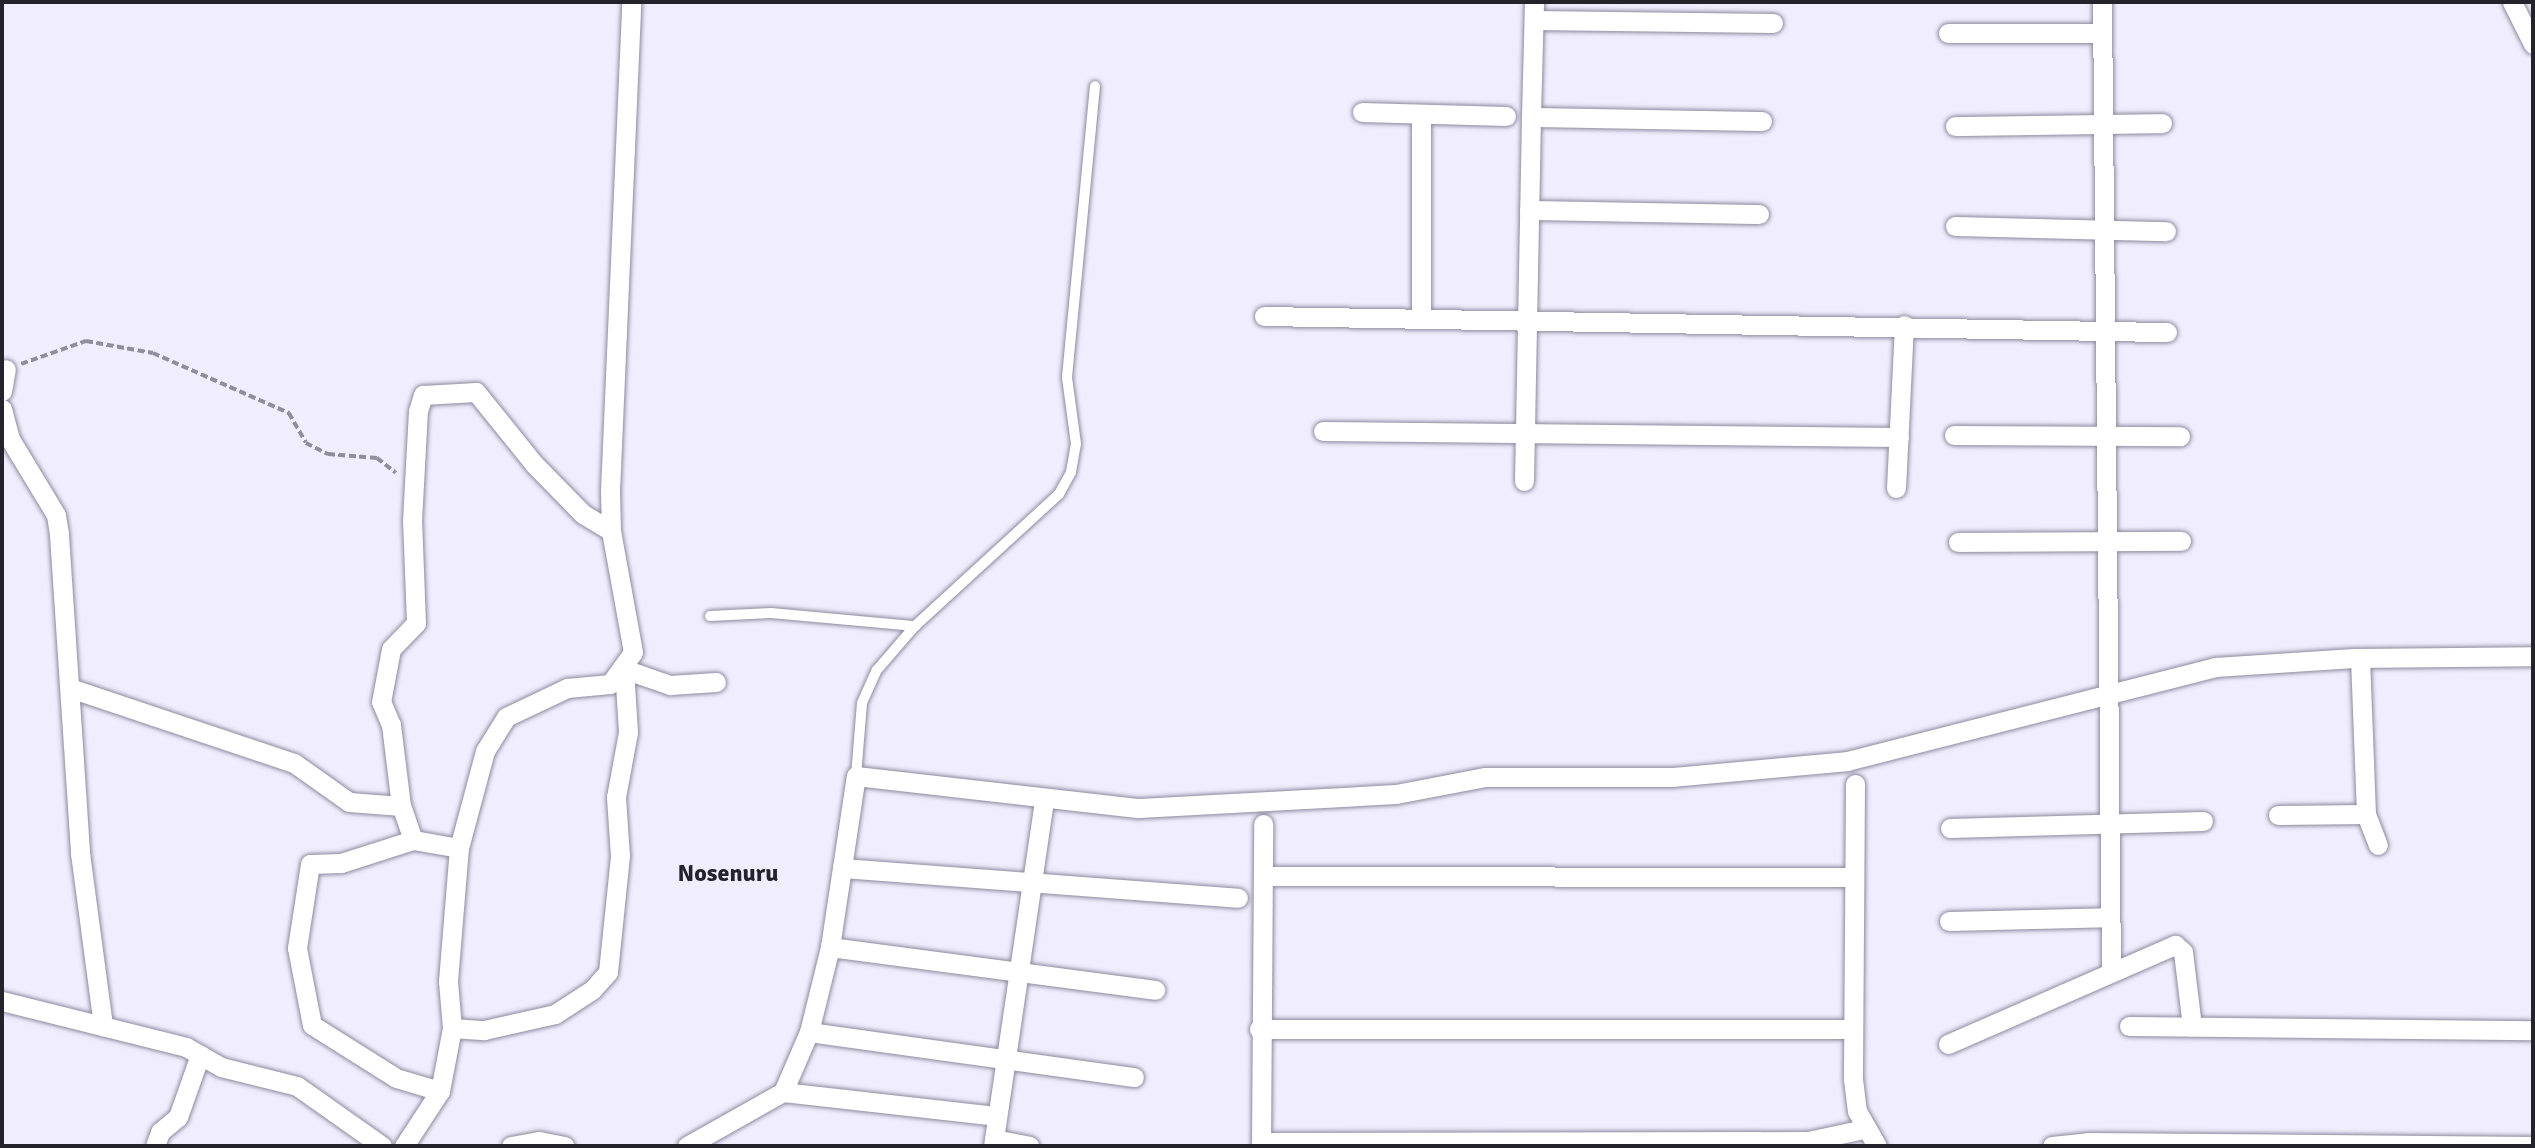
<!DOCTYPE html>
<style>
body{margin:0}
#map{position:relative;width:2535px;height:1148px;overflow:hidden;background:#efedfe;font-family:Signika,sans-serif}
div>[style]{position:absolute}
[style*='--x']{left:calc(var(--x)*1px);top:calc(var(--y)*1px);width:calc(var(--w)*1px);rotate:calc(var(--a)*1deg)}
.path>*{height:3.5px;margin-top:-1.75px;transform-origin:0;background:repeating-linear-gradient(90deg,#8f8e9b 0 7px,transparent 0 10.5px)}
.roads{filter:drop-shadow(0 0 2px #8d8a9d) drop-shadow(0 0 2px #8d8a9d)}
.service>*{height:10px;margin:-5px;padding:0 5px;transform-origin:5px;border-radius:5px;background:#fff}
.minor>*{height:19px;margin:-9.5px;padding:0 9.5px;transform-origin:9.5px;border-radius:9.5px;background:#fff}
span{translate:-50% -50%;white-space:nowrap;text-align:center;line-height:1.15;-webkit-text-stroke:6px #efedfe;paint-order:stroke}
.quarter-label{font-size:24px;color:#24232b;font-weight:700}
.frame{position:absolute;inset:0;border:4px solid #24232b;pointer-events:none}
</style>
<div id="map">
<div class="path">
<div style="--x:21;--y:364;--w:69;--a:-19.5"></div>
<div style="--x:86;--y:341;--w:68;--a:10.2"></div>
<div style="--x:153;--y:353;--w:149;--a:23.8"></div>
<div style="--x:289;--y:413;--w:34;--a:60"></div>
<div style="--x:306;--y:443;--w:25;--a:27"></div>
<div style="--x:328;--y:454;--w:49;--a:4.7"></div>
<div style="--x:377;--y:458;--w:24;--a:38"></div>
</div>
<div class="roads">
<div class="service">
<div style="--x:710;--y:616;--w:61;--a:-2.8"></div>
<div style="--x:771;--y:613;--w:145;--a:5.2"></div>
<div style="--x:856;--y:776;--w:73;--a:-85.3"></div>
<div style="--x:862;--y:703;--w:36;--a:-66"></div>
<div style="--x:877;--y:670;--w:58;--a:-49.2"></div>
<div style="--x:915;--y:626;--w:195;--a:-42.5"></div>
<div style="--x:1059;--y:494;--w:25;--a:-61"></div>
<div style="--x:1071;--y:472;--w:28;--a:-80"></div>
<div style="--x:1076;--y:444;--w:68;--a:-97.7"></div>
<div style="--x:1067;--y:377;--w:292;--a:-84.5"></div>
</div>
<div class="minor">
<div style="--x:2102;--y:2;--w:967;--a:89.47"></div>
<div style="--x:2512;--y:2;--w:47;--a:63.4"></div>
<div style="--x:1534;--y:20;--w:239;--a:0.7"></div>
<div style="--x:1948;--y:33;--w:154;--a:0"></div>
<div style="--x:1362;--y:112;--w:144;--a:1.6"></div>
<div style="--x:1421;--y:114;--w:203;--a:90"></div>
<div style="--x:1531;--y:117;--w:115;--a:-88.5"></div>
<div style="--x:1955;--y:126;--w:207;--a:-0.8"></div>
<div style="--x:1529;--y:210;--w:230;--a:1"></div>
<div style="--x:1955;--y:226;--w:211;--a:1.4"></div>
<div style="--x:1264;--y:316;--w:903;--a:1.02"></div>
<div style="--x:2;--y:391;--w:22;--a:-80"></div>
<div style="--x:2;--y:409;--w:31;--a:75"></div>
<div style="--x:10;--y:439;--w:89;--a:58.8"></div>
<div style="--x:56;--y:515;--w:20;--a:81"></div>
<div style="--x:59;--y:535;--w:319;--a:86.2"></div>
<div style="--x:80;--y:853;--w:175;--a:82.4"></div>
<div style="--x:1323;--y:431;--w:576;--a:0.6"></div>
<div style="--x:1954;--y:435;--w:226;--a:0.3"></div>
<div style="--x:1524;--y:481;--w:364;--a:-88.9"></div>
<div style="--x:1531;--y:117;--w:231;--a:1"></div>
<div style="--x:1896;--y:488;--w:163;--a:-87.2"></div>
<div style="--x:1958;--y:542;--w:223;--a:-0.3"></div>
<div style="--x:2360;--y:658;--w:156;--a:87.8"></div>
<div style="--x:2366;--y:814;--w:33;--a:69"></div>
<div style="--x:70;--y:688;--w:236;--a:18.5"></div>
<div style="--x:294;--y:763;--w:67;--a:35.3"></div>
<div style="--x:349;--y:802;--w:52;--a:4.4"></div>
<div style="--x:1855;--y:784;--w:295;--a:90.4"></div>
<div style="--x:1853;--y:1079;--w:32;--a:83"></div>
<div style="--x:1857;--y:1111;--w:40;--a:60.3"></div>
<div style="--x:2278;--y:815;--w:88;--a:-0.7"></div>
<div style="--x:1950;--y:828;--w:253;--a:-1.6"></div>
<div style="--x:413;--y:840;--w:76;--a:162.3"></div>
<div style="--x:341;--y:863;--w:31;--a:178"></div>
<div style="--x:310;--y:864;--w:85;--a:98.8"></div>
<div style="--x:297;--y:948;--w:78;--a:79"></div>
<div style="--x:312;--y:1025;--w:99;--a:32.2"></div>
<div style="--x:396;--y:1078;--w:46;--a:16.5"></div>
<div style="--x:459;--y:848;--w:47;--a:-170.1"></div>
<div style="--x:413;--y:840;--w:36;--a:-109"></div>
<div style="--x:401;--y:806;--w:82;--a:-97"></div>
<div style="--x:391;--y:725;--w:25;--a:-113"></div>
<div style="--x:381;--y:702;--w:54;--a:-79.3"></div>
<div style="--x:391;--y:649;--w:36;--a:-46"></div>
<div style="--x:416;--y:623;--w:102;--a:-92.2"></div>
<div style="--x:412;--y:521;--w:110;--a:-86.9"></div>
<div style="--x:418;--y:411;--w:17;--a:-73"></div>
<div style="--x:423;--y:395;--w:53;--a:-3.2"></div>
<div style="--x:476;--y:392;--w:92;--a:51.1"></div>
<div style="--x:534;--y:464;--w:70;--a:45.6"></div>
<div style="--x:583;--y:514;--w:33;--a:31"></div>
<div style="--x:842;--y:868;--w:397;--a:4.3"></div>
<div style="--x:1264;--y:876;--w:589;--a:0.1"></div>
<div style="--x:1949;--y:921;--w:159;--a:-1.4"></div>
<div style="--x:830;--y:947;--w:328;--a:7.5"></div>
<div style="--x:2;--y:1001;--w:190;--a:14"></div>
<div style="--x:186;--y:1047;--w:40;--a:29.7"></div>
<div style="--x:221;--y:1067;--w:78;--a:14"></div>
<div style="--x:297;--y:1086;--w:104;--a:35.2"></div>
<div style="--x:2129;--y:1026;--w:404;--a:0.6"></div>
<div style="--x:452;--y:1028;--w:32;--a:4"></div>
<div style="--x:484;--y:1030;--w:73;--a:-12.7"></div>
<div style="--x:555;--y:1014;--w:44;--a:-33"></div>
<div style="--x:592;--y:990;--w:24;--a:-48"></div>
<div style="--x:608;--y:972;--w:117;--a:-84.1"></div>
<div style="--x:620;--y:856;--w:59;--a:-93.9"></div>
<div style="--x:616;--y:797;--w:66;--a:-79.5"></div>
<div style="--x:628;--y:732;--w:63;--a:-93.6"></div>
<div style="--x:624;--y:669;--w:49;--a:19.2"></div>
<div style="--x:670;--y:685;--w:46;--a:-3.7"></div>
<div style="--x:1259;--y:1029;--w:594;--a:0"></div>
<div style="--x:809;--y:1032;--w:328;--a:7.9"></div>
<div style="--x:1948;--y:1044;--w:248;--a:-23.6"></div>
<div style="--x:2175;--y:945;--w:11;--a:41"></div>
<div style="--x:2183;--y:952;--w:75;--a:83.1"></div>
<div style="--x:783;--y:1092;--w:214;--a:6.4"></div>
<div style="--x:994;--y:1139;--w:36;--a:11"></div>
<div style="--x:1261;--y:1142;--w:547;--a:-0.1"></div>
<div style="--x:1808;--y:1141;--w:57;--a:-12.1"></div>
<div style="--x:155;--y:1146;--w:15;--a:-70"></div>
<div style="--x:160;--y:1132;--w:23;--a:-40"></div>
<div style="--x:178;--y:1117;--w:66;--a:-70.5"></div>
<div style="--x:404;--y:1146;--w:66;--a:-56.8"></div>
<div style="--x:440;--y:1091;--w:64;--a:-79.2"></div>
<div style="--x:452;--y:1028;--w:47;--a:-94.9"></div>
<div style="--x:448;--y:981;--w:133;--a:-85.3"></div>
<div style="--x:459;--y:848;--w:100;--a:-75"></div>
<div style="--x:485;--y:751;--w:40;--a:-58"></div>
<div style="--x:506;--y:717;--w:68;--a:-25.4"></div>
<div style="--x:567;--y:688;--w:43;--a:-5.3"></div>
<div style="--x:610;--y:684;--w:39;--a:-54"></div>
<div style="--x:633;--y:652;--w:123;--a:-100.3"></div>
<div style="--x:611;--y:531;--w:40;--a:-91.4"></div>
<div style="--x:610;--y:491;--w:489;--a:-87.5"></div>
<div style="--x:511;--y:1146;--w:28;--a:-10"></div>
<div style="--x:539;--y:1141;--w:26;--a:11"></div>
<div style="--x:687;--y:1146;--w:110;--a:-29.4"></div>
<div style="--x:783;--y:1092;--w:65;--a:-66.6"></div>
<div style="--x:809;--y:1032;--w:88;--a:-76.1"></div>
<div style="--x:830;--y:947;--w:173;--a:-81.4"></div>
<div style="--x:856;--y:776;--w:285;--a:6.5"></div>
<div style="--x:1139;--y:808;--w:257;--a:-3.1"></div>
<div style="--x:1396;--y:794;--w:91;--a:-10.8"></div>
<div style="--x:1485;--y:777;--w:187;--a:0"></div>
<div style="--x:1672;--y:777;--w:176;--a:-5.2"></div>
<div style="--x:1847;--y:761;--w:380;--a:-14.3"></div>
<div style="--x:2215;--y:667;--w:139;--a:-3.7"></div>
<div style="--x:2354;--y:658;--w:179;--a:-0.6"></div>
<div style="--x:993;--y:1146;--w:350;--a:-81.6"></div>
<div style="--x:1261;--y:1146;--w:322;--a:-89.6"></div>
<div style="--x:2052;--y:1146;--w:36;--a:-6"></div>
<div style="--x:2088;--y:1142;--w:445;--a:0.5"></div>
</div>
</div>
<div class="quarter-label">
<span style="left:728px;top:874px">Nosenuru</span>
</div>
<div class="frame"></div>
</div>
